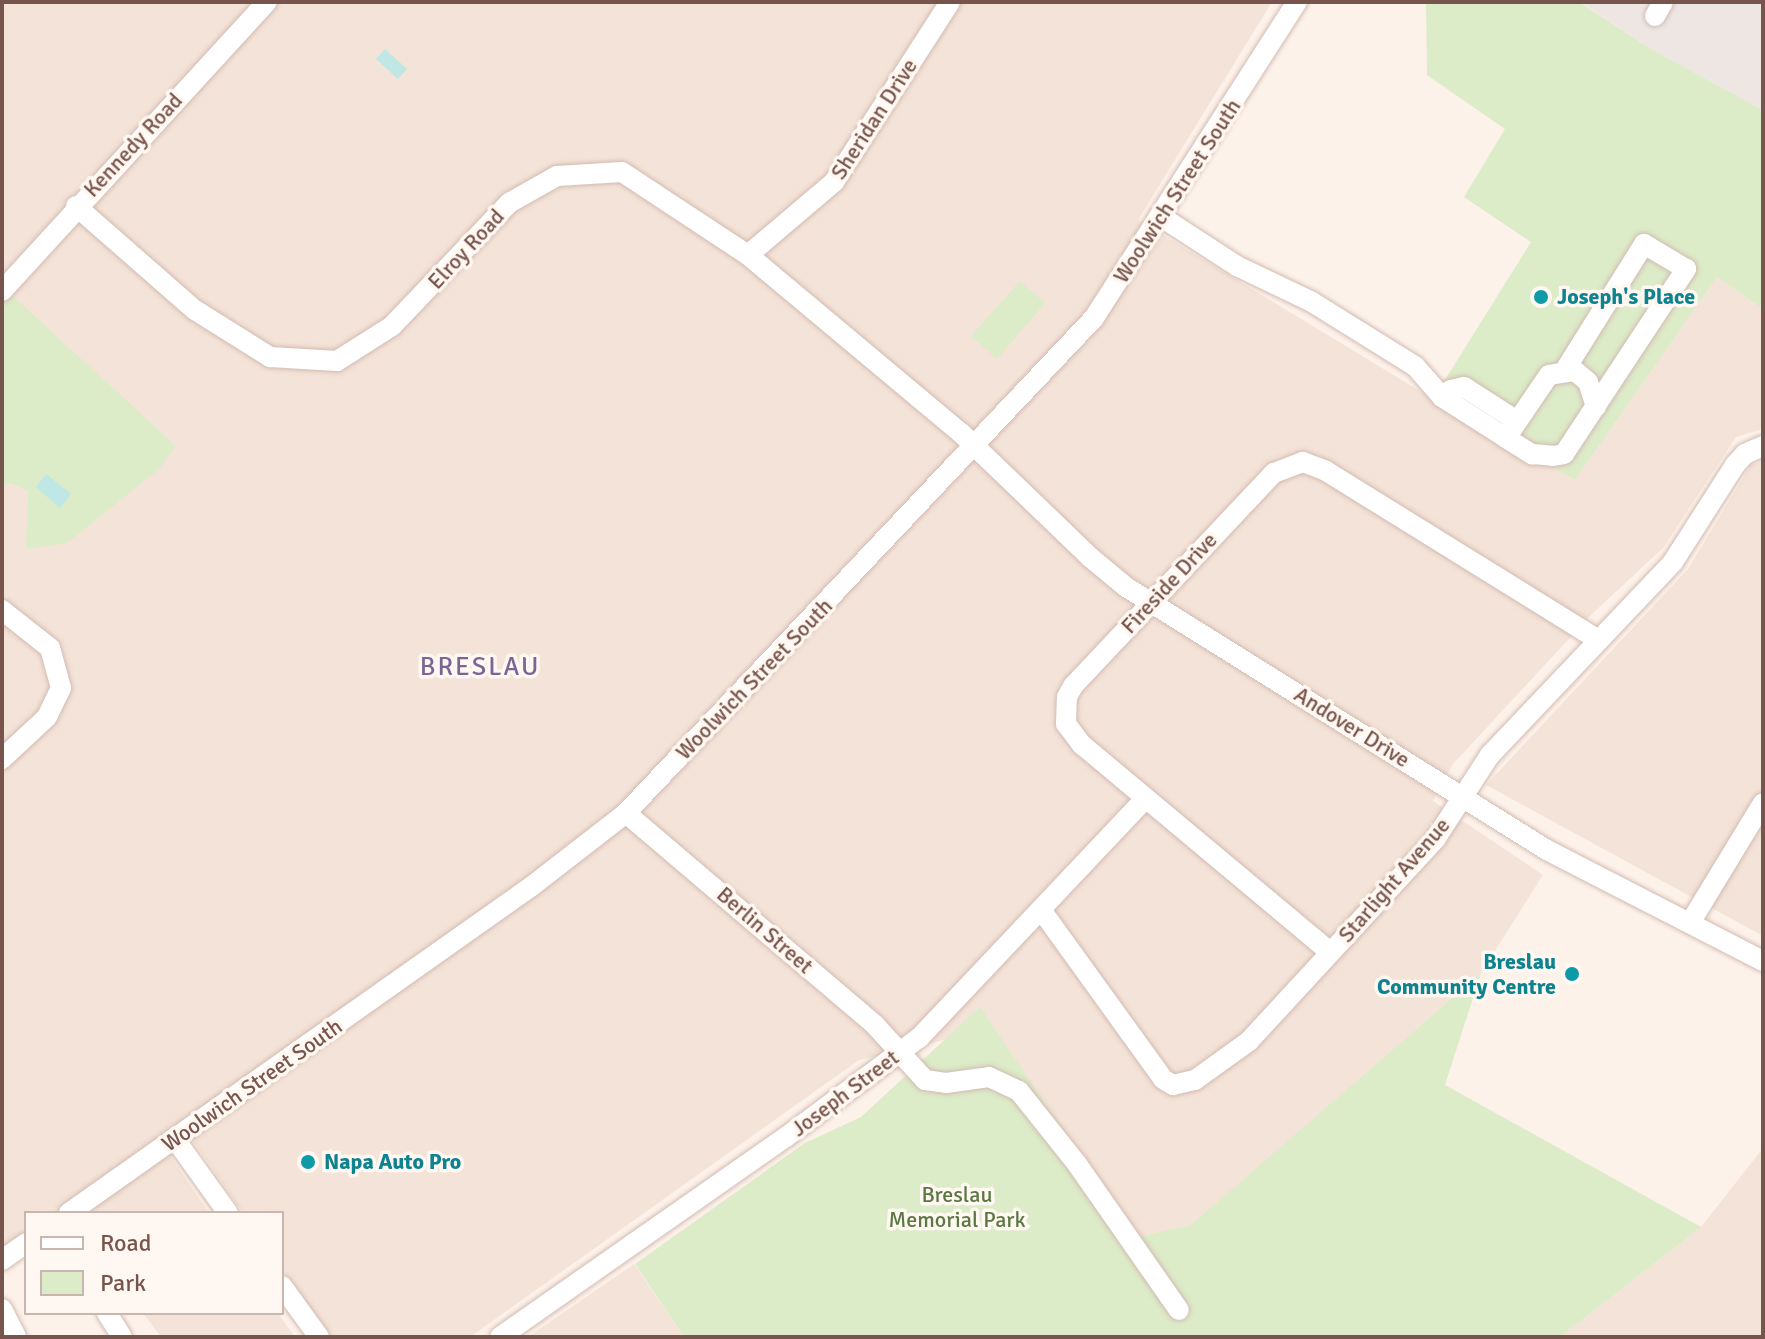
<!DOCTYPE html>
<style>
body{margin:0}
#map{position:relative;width:1765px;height:1339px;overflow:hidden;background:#fdf2ea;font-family:Signika,sans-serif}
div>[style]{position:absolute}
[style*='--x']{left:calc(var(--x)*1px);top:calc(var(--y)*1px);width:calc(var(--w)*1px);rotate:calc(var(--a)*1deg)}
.residential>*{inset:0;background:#f4e3d8}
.industrial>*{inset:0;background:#eee6e3}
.green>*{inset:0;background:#dcebc8}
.water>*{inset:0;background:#bee7e6}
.roads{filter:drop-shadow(0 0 2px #d2bbb2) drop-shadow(0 0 2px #d2bbb2)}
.minor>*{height:20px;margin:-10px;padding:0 10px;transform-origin:10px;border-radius:10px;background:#fff}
.dots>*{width:22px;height:22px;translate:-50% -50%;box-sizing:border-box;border:4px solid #fff7f1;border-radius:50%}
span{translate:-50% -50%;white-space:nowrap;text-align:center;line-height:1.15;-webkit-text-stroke:7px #fff7f1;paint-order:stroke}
.street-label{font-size:22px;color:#78554c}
.culture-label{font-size:22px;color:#0d838f;font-weight:700}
.left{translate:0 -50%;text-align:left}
.right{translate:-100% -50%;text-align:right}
.park-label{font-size:22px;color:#5a7841}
.quarter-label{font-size:26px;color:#7c6594;letter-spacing:2px}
.frame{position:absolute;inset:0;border:4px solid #78554c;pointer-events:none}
.legend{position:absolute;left:24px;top:1211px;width:260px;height:104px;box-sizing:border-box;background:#fff7f1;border:2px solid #c9b6af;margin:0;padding:10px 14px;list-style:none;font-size:24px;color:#78554c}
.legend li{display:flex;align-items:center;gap:16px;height:40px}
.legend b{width:40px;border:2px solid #c9b6af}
</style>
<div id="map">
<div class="residential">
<div style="clip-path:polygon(4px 2px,1272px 2px,1138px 220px,1433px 399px,1575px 480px,1717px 277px,1763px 309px,1763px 429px,1736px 437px,1663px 548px,1592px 614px,1453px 764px,1433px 801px,1543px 875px,1481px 973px,1192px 1225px,1136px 1237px,980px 1008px,948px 1039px,859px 1060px,470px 1337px,328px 1337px,282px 1270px,282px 1213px,243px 1213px,193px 1141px,170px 1156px,209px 1213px,69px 1213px,65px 1207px,56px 1213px,26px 1213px,26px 1236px,2px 1254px)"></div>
<div style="clip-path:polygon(1763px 462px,1763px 936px,1486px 785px,1688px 569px,1751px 465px)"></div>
<div style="clip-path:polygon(1763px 1148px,1763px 1337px,1560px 1337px,1701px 1227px)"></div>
<div style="clip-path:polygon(634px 1264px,684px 1337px,528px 1337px)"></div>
<div style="clip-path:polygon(143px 1313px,278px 1313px,295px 1337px,161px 1337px)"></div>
</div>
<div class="industrial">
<div style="clip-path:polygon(1580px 2px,1763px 2px,1763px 110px,1651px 49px)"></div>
</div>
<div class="green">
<div style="clip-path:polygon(1426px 2px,1579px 2px,1651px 49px,1763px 110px,1763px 309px,1717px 277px,1575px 480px,1433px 399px,1531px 242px,1464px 197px,1505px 129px,1427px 75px)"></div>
<div style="clip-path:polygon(1020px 281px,1045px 303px,997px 359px,971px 336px)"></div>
<div style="clip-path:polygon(4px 288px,176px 446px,159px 469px,67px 543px,26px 549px,28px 490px,10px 483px,2px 487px)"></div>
<div style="clip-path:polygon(1481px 973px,1445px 1085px,1701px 1227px,1560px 1337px,684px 1337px,635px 1264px,805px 1143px,861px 1117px,980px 1007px,1136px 1237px,1191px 1225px)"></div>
</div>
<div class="water">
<div style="clip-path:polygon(385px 49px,407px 69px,398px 79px,376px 59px)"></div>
<div style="clip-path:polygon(46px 474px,71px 494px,60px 508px,36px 487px)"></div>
</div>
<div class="roads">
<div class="minor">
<div style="--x:1655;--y:16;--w:16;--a:-60"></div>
<div style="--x:76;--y:206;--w:158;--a:41.2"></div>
<div style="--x:195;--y:310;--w:89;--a:32.1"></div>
<div style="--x:270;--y:357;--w:67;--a:3.4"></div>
<div style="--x:337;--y:361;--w:65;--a:-32.5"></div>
<div style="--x:392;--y:326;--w:170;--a:-46.4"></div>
<div style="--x:509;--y:203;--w:55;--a:-29.4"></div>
<div style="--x:557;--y:176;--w:65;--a:-3.5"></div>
<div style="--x:622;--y:172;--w:151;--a:33.4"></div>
<div style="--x:748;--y:255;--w:278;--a:39.9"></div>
<div style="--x:961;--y:433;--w:180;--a:43.9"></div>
<div style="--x:1091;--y:558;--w:45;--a:39.6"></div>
<div style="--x:1126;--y:587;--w:496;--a:32"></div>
<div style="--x:1547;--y:850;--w:243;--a:27.2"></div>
<div style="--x:1160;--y:216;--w:92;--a:33"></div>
<div style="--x:1237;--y:266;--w:83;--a:25.6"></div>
<div style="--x:1312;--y:302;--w:121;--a:31.9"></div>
<div style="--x:1415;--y:366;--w:41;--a:48.9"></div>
<div style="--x:1442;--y:397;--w:76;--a:32.6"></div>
<div style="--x:1506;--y:438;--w:31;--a:32"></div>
<div style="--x:1532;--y:454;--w:21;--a:5"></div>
<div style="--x:1553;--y:456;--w:11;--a:-10"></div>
<div style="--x:1564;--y:454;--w:222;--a:-56.6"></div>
<div style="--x:1686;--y:269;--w:49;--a:-149.2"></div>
<div style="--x:1644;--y:244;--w:149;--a:122.1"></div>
<div style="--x:748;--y:255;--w:113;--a:-40.3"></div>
<div style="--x:834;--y:182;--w:214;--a:-57.2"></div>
<div style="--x:2;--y:291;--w:392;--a:-47.5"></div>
<div style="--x:1442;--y:397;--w:11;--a:-38"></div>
<div style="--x:1451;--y:390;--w:13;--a:-13"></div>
<div style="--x:1464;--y:387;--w:63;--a:32.7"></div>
<div style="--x:1506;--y:438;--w:76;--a:-55.7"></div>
<div style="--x:1549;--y:375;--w:26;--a:-9"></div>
<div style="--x:1575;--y:371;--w:17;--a:40"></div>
<div style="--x:1588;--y:382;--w:26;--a:72"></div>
<div style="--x:2;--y:610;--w:61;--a:38.4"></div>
<div style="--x:50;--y:648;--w:41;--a:74.6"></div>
<div style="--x:61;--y:688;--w:32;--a:116"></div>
<div style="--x:47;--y:717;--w:62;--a:137"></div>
<div style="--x:626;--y:813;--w:327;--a:40.4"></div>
<div style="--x:875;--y:1025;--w:74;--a:47.7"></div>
<div style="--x:925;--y:1080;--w:21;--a:8"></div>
<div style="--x:946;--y:1083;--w:43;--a:-7.9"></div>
<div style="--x:989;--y:1077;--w:33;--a:25"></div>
<div style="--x:1019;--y:1091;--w:93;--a:51.5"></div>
<div style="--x:1077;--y:1164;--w:178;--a:55.1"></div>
<div style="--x:1042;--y:911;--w:207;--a:54.2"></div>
<div style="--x:1163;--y:1079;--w:12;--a:31"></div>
<div style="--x:1173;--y:1085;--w:23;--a:-13"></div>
<div style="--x:1195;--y:1080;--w:67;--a:-35.8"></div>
<div style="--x:1249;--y:1041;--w:276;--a:-47.3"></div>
<div style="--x:1436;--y:838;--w:99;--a:-57"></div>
<div style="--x:1490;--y:755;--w:266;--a:-46.5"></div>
<div style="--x:1673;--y:562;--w:115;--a:-57.4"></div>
<div style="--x:1735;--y:465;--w:15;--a:-48"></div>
<div style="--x:1745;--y:454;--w:20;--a:-24"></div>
<div style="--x:1690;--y:923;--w:140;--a:-58.7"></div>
<div style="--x:1330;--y:952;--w:323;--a:-140.1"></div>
<div style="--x:1082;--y:745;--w:26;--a:-127"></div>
<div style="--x:1066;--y:724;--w:27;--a:-88"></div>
<div style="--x:1067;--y:697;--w:13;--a:-61"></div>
<div style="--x:1073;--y:686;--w:293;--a:-46.7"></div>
<div style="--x:1274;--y:473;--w:31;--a:-21"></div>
<div style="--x:1303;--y:462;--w:25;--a:21"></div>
<div style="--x:1326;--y:471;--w:321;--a:31.8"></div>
<div style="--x:175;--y:1139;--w:91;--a:54.4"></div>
<div style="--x:69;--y:1213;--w:567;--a:-35.23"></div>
<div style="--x:532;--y:886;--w:119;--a:-37.8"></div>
<div style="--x:626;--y:813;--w:681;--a:-46.61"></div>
<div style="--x:1094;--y:318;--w:376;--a:-57.3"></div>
<div style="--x:2;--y:1260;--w:29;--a:-35"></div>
<div style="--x:282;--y:1286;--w:63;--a:54"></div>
<div style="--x:2;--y:1309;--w:31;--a:63"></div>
<div style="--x:107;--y:1313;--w:28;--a:58"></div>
<div style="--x:500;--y:1337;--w:349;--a:-35"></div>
<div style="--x:786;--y:1137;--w:166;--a:-36.7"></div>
<div style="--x:919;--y:1038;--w:330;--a:-46.6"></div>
</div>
</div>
<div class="dots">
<div style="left:1541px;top:297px;background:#0f9aa8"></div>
<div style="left:1572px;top:974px;background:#0f9aa8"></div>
<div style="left:308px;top:1162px;background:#0f9aa8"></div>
</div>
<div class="street-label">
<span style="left:874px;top:119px;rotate:-57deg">Sheridan Drive</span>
<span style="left:133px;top:145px;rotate:-47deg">Kennedy Road</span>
<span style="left:1177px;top:191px;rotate:-57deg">Woolwich Street South</span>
<span style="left:466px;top:249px;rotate:-47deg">Elroy Road</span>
<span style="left:1169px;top:583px;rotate:-47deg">Fireside Drive</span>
<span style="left:754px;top:679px;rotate:-46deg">Woolwich Street South</span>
<span style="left:1352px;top:727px;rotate:32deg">Andover Drive</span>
<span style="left:1394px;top:880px;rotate:-49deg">Starlight Avenue</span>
<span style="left:765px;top:930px;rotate:41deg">Berlin Street</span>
<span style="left:252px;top:1085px;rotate:-35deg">Woolwich Street South</span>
<span style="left:845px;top:1093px;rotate:-37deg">Joseph Street</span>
</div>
<div class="culture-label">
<span class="left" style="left:1557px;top:297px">Joseph's Place</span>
<span class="right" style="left:1556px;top:974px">Breslau<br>Community Centre</span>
<span class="left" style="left:324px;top:1162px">Napa Auto Pro</span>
</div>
<div class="park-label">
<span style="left:957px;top:1207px">Breslau<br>Memorial Park</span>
</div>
<div class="quarter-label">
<span style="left:480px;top:668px">BRESLAU</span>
</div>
<div class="frame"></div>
<ul class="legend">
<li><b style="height:10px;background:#fff"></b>Road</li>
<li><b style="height:22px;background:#dcebc8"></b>Park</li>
</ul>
</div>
